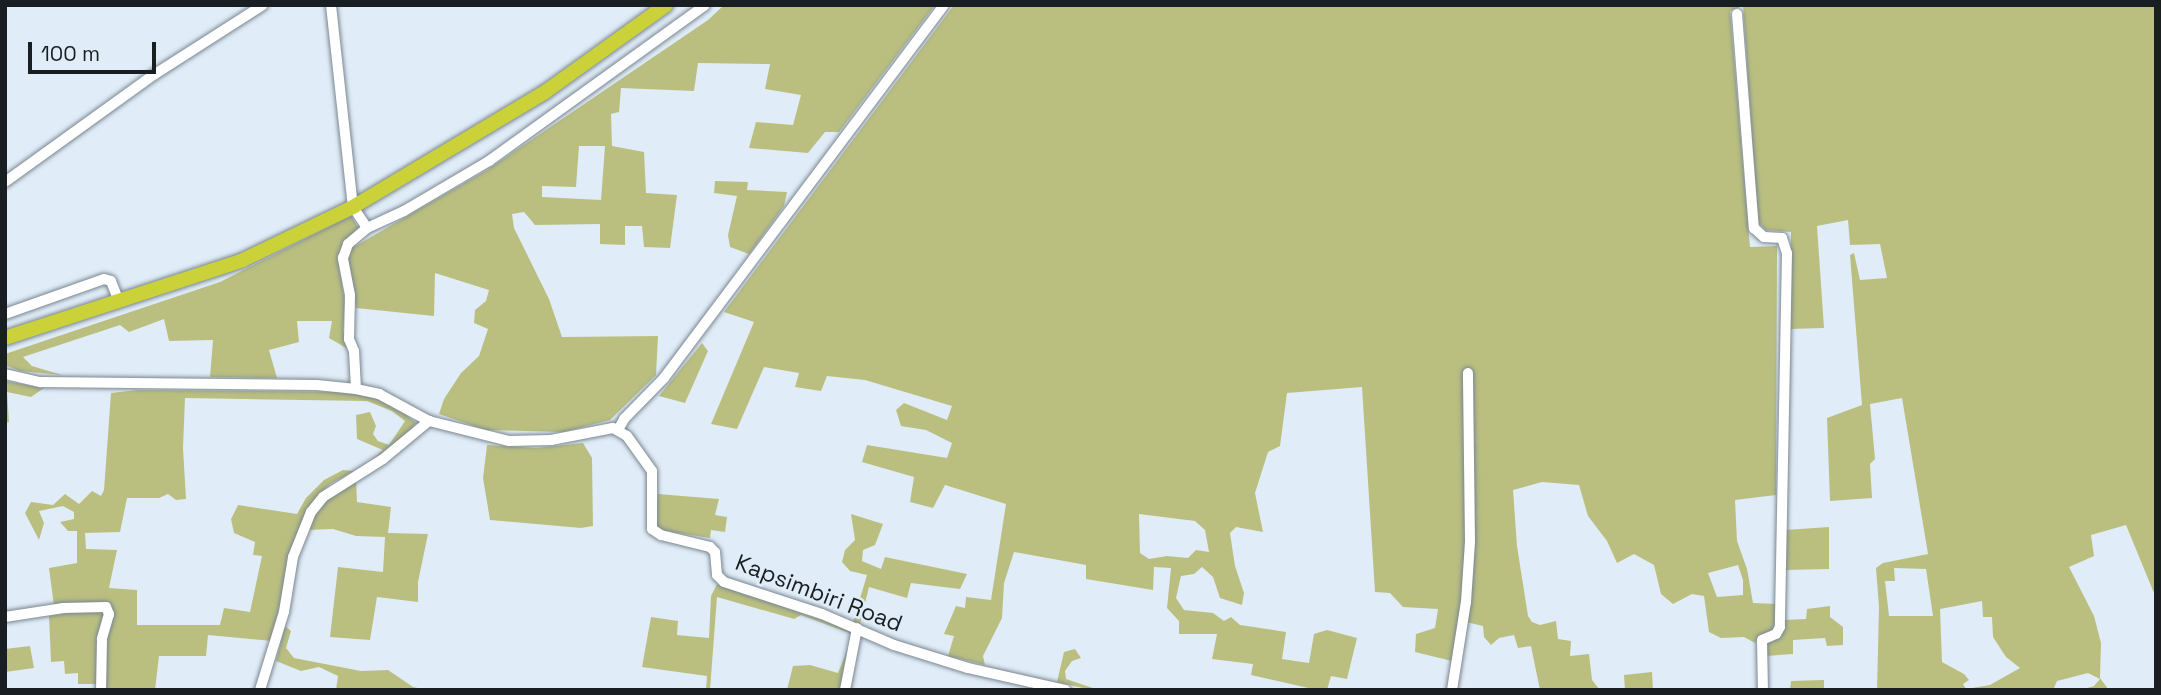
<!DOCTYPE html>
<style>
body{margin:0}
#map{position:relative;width:2161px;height:695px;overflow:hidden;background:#e0edf8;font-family:"Space Grotesk",sans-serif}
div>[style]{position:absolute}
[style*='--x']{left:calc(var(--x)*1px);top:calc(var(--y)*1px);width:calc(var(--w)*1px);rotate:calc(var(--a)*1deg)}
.green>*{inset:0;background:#babf80}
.roads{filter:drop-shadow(0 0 2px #7a8690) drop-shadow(0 0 2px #7a8690)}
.minor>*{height:10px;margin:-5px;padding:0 5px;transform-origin:5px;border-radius:5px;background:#fff}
.highway>*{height:14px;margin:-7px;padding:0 7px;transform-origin:7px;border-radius:7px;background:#cbd139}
span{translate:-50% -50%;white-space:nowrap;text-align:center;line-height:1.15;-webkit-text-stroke:5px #e0edf8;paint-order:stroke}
.street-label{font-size:23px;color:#191e22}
.frame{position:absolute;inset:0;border:7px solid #191e22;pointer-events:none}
.scale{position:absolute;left:28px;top:42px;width:128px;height:32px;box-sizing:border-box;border:4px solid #191e22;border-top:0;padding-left:9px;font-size:21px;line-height:24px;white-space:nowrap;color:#191e22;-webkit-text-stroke:5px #e0edf8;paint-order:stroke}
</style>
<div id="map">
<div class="green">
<div style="clip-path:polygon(evenodd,724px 5px,935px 5px,839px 132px,825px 132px,808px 153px,749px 148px,756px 122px,793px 125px,801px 95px,765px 89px,770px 64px,698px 63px,694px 91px,621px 88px,619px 112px,611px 114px,612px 146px,644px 152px,646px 193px,677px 195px,670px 248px,644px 247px,642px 226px,625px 226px,625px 245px,600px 244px,600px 224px,535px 225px,524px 212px,512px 214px,514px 228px,549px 299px,562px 337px,658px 336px,656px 375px,610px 420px,563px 432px,486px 430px,439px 414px,444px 399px,461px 373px,479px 356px,488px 329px,474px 323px,475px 310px,486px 301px,489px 290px,435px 273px,434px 316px,356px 308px,347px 259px,352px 248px,487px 170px,708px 20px,724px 5px,579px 146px,605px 146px,601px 200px,542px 197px,542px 186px,576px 187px,579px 146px)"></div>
<div style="clip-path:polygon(evenodd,954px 5px,2156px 5px,2156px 598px,2126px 525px,2091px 535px,2094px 556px,2069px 567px,2094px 616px,2101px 643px,2100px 678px,2109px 690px,2080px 690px,2094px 686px,2100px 679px,2088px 673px,2057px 681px,2054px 688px,2060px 690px,1877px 690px,1879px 607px,1876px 568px,1883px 563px,1928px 554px,1902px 398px,1870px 404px,1875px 459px,1870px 464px,1872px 498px,1830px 501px,1827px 418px,1862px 405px,1850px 255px,1854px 253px,1860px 280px,1887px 278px,1880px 244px,1850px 245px,1848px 220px,1817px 226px,1824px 328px,1790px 329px,1791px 232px,1766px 230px,1758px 222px,1743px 6px,1730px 11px,1750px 247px,1777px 246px,1776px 495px,1735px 500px,1737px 541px,1747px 569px,1753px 603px,1777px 604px,1774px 632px,1762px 635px,1755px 643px,1744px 637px,1721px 638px,1709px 632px,1704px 596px,1692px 594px,1673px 604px,1661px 594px,1654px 565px,1634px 554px,1617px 563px,1607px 541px,1588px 516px,1579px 485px,1542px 482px,1513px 490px,1517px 546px,1528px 616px,1532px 622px,1540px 625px,1556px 621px,1558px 639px,1571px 641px,1570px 656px,1589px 654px,1592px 680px,1600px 690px,1540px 690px,1531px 646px,1518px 648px,1514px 635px,1499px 638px,1491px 645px,1484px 637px,1483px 626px,1466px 622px,1467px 534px,1460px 622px,1452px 661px,1415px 652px,1416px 634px,1435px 628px,1438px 609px,1403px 607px,1390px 593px,1375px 592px,1362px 387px,1287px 393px,1280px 446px,1268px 452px,1255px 493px,1263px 532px,1236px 527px,1230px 533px,1235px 566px,1244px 593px,1242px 605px,1220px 598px,1213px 577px,1202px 567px,1194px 574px,1181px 576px,1176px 598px,1184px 610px,1213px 613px,1224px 621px,1231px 617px,1240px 625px,1286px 632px,1282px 659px,1309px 663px,1314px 634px,1327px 630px,1357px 638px,1347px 679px,1331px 676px,1327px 690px,1317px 690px,1251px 675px,1253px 664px,1212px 659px,1217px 634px,1179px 634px,1179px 621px,1167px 608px,1171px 568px,1154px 567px,1153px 590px,1086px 579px,1086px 565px,1014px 552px,1004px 583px,1002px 618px,983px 656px,985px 665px,948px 656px,954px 636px,944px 634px,956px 606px,965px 608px,966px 597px,991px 600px,1006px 504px,945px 485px,933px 508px,910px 502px,914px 477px,862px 462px,867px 445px,947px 458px,952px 443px,926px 430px,901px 426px,896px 410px,904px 403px,947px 420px,952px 406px,865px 380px,827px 376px,821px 391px,795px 387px,799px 373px,764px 367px,737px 429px,711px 424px,754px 322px,724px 312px,954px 5px,1139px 514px,1195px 521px,1205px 530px,1209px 552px,1196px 550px,1188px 558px,1167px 556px,1149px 559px,1140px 553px,1139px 514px,954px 5px,1738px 565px,1743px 580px,1743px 595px,1717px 597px,1708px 573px,1738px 565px,954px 5px,1894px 568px,1926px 569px,1933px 616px,1889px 616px,1885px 581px,1895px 581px,1894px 568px,954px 5px,1982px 601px,1983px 617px,1992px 617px,1993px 637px,2006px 657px,2020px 668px,1990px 685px,1966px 689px,1963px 684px,1969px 680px,1964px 674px,1942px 662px,1940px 609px,1982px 601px)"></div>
<div style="clip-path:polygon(715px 181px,748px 182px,747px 190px,787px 192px,784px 206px,749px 254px,730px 247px,728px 235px,737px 196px,714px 193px)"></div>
<div style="clip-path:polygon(351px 216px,359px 229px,338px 259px,345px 302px,343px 331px,348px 349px,329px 338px,332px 321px,297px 321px,299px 342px,269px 350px,277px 378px,210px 377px,213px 340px,169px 341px,164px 319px,129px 332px,120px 325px,23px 357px,32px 366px,62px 375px,20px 371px,5px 365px,5px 354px,220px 282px)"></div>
<div style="clip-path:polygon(702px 343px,708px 351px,685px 403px,659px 396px)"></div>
<div style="clip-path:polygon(5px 381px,44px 388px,31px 397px,7px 392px,9px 422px,5px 423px)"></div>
<div style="clip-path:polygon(138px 390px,357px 392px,391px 403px,416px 423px,409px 434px,364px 467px,383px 450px,357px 439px,356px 415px,370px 412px,376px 426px,373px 434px,378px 441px,389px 445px,405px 421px,392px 411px,367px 401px,185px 398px,183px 448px,186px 499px,176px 500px,168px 494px,159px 498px,127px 498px,120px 532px,85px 533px,86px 549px,117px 550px,109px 588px,137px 590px,137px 625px,220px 625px,224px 608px,250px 612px,262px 556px,253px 555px,255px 542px,234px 533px,231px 519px,238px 505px,297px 514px,306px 498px,324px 480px,343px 470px,354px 471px,330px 484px,317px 496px,290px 554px,272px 641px,208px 635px,206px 656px,159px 656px,155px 690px,104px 688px,105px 639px,114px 613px,54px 606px,49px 568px,77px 563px,77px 531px,68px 531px,60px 522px,74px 519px,74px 512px,63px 506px,39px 511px,44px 523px,39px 540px,25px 513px,31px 502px,53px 505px,65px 494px,79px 504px,92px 491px,101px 496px,104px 490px,111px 393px)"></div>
<div style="clip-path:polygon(583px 443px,592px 458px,593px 526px,581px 528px,490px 520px,483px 478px,487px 445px,536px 448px)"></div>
<div style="clip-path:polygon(356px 479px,357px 502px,391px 507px,388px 533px,428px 534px,418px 582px,418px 602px,377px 597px,370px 640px,330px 637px,338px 567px,383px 572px,385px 537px,356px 536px,333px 529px,306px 530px,322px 501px)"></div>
<div style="clip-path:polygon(658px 494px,719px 499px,715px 515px,727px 517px,725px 532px,711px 530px,710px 538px,659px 530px,655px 523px)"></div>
<div style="clip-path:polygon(851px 514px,883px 524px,875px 545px,863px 550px,862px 561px,881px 569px,885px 557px,967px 574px,960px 589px,911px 583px,907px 598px,869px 587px,860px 624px,853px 622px,867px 575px,850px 571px,842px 562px,845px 550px,855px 540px)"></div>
<div style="clip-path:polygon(1829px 527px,1829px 569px,1785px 570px,1785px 530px)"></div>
<div style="clip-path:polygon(717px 584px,853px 631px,852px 634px,801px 615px,794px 619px,717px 597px,710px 690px,706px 690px,707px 676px,642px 667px,651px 617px,678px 621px,677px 635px,709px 638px,711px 596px)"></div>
<div style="clip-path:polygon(1830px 606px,1830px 617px,1843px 627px,1843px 645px,1827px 646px,1825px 638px,1793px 640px,1793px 654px,1766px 656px,1768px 640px,1783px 633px,1784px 620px,1806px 619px,1807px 609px)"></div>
<div style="clip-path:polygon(96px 609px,102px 611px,104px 617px,98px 684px,78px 684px,78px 673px,65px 674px,64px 661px,51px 662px,49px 616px)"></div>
<div style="clip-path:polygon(285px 626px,291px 631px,286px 648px,294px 658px,361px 671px,388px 670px,413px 687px,427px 690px,336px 690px,338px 676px,319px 667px,301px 671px,276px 661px)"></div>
<div style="clip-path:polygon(851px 641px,841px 690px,787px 690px,793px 666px,810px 665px,838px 673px)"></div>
<div style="clip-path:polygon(30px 646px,34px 668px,5px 672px,5px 649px)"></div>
<div style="clip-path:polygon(1075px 649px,1081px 658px,1072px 661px,1065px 671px,1066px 679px,1093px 688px,1114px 690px,1091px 690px,1057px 682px,1064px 652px)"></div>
<div style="clip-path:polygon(1652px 672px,1653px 690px,1625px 690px,1624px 675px)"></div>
<div style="clip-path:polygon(1824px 680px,1824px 690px,1790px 690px,1791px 681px)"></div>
</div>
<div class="roads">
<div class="minor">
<div style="--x:331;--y:5;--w:203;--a:83.8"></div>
<div style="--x:353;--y:207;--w:25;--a:56"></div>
<div style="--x:1737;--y:14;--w:215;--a:85.5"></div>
<div style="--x:1754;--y:228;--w:13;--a:42"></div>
<div style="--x:1764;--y:237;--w:18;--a:3"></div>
<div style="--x:1782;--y:238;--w:16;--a:72"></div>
<div style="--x:1787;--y:253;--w:374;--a:91.1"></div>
<div style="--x:1780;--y:627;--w:8;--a:120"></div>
<div style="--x:1776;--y:634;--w:15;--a:157"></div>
<div style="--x:1762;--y:640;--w:50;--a:88.9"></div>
<div style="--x:5;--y:182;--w:185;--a:-35.8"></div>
<div style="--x:155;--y:74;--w:128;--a:-32.6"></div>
<div style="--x:5;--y:314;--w:105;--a:-19.5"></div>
<div style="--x:104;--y:279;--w:7;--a:16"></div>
<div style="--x:111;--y:281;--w:22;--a:69"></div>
<div style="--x:5;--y:374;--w:37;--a:13"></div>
<div style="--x:41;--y:382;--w:276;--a:0.6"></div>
<div style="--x:317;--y:385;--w:39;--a:6"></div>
<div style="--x:356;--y:389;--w:24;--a:12"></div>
<div style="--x:379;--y:394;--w:57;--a:28.4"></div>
<div style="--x:429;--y:421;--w:82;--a:14"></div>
<div style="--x:509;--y:441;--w:42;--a:-1.4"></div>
<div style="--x:551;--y:440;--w:63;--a:-11"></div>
<div style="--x:613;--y:428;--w:16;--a:30"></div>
<div style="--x:627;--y:436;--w:43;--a:54.5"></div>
<div style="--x:652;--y:471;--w:58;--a:90"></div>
<div style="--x:652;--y:529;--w:11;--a:34"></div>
<div style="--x:661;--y:535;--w:50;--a:13.8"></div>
<div style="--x:710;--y:547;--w:7;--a:45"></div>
<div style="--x:715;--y:552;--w:23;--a:85"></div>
<div style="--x:717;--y:575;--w:10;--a:45"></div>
<div style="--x:724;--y:582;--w:103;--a:18.1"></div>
<div style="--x:822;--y:614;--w:78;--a:23.3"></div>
<div style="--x:894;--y:645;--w:77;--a:17.3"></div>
<div style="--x:968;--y:668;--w:100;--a:12.7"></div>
<div style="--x:356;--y:389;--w:38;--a:-93"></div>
<div style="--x:354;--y:351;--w:13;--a:-113"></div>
<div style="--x:349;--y:339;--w:44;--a:-88.7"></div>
<div style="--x:350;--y:295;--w:38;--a:-101"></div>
<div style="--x:343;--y:258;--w:15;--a:-70"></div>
<div style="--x:348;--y:244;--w:25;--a:-40"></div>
<div style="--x:367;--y:228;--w:41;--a:-24.7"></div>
<div style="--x:404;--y:211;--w:99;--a:-30.5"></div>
<div style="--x:489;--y:161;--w:266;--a:-35.8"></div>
<div style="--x:618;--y:430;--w:13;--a:-61"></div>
<div style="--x:624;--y:419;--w:57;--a:-45.7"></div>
<div style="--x:664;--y:378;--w:466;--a:-53.1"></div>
<div style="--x:5;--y:617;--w:59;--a:-8.8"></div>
<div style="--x:63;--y:608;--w:43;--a:-1.3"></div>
<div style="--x:106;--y:607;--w:8;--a:67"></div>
<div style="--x:109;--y:614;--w:26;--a:106"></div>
<div style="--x:102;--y:639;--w:51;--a:91.1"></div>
<div style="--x:260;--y:690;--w:82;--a:-72.9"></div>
<div style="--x:284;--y:612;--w:56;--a:-80.7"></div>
<div style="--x:293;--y:557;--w:48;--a:-68.2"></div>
<div style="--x:311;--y:512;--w:19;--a:-51"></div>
<div style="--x:323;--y:497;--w:71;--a:-32.3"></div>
<div style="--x:383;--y:459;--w:60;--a:-39.6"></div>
<div style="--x:845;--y:690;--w:63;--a:-79"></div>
<div style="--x:1452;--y:690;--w:89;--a:-81"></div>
<div style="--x:1466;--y:602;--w:60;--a:-86.2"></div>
<div style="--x:1470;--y:542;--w:169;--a:-90.7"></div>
</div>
<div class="highway">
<div style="--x:5;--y:338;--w:250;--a:-18.1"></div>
<div style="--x:243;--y:260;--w:122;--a:-25.7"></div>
<div style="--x:353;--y:207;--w:224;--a:-30.9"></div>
<div style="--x:545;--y:92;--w:149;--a:-35.7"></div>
</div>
</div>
<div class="street-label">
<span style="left:819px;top:593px;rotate:21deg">Kapsimbiri Road</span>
</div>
<div class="frame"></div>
<div class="scale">100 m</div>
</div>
